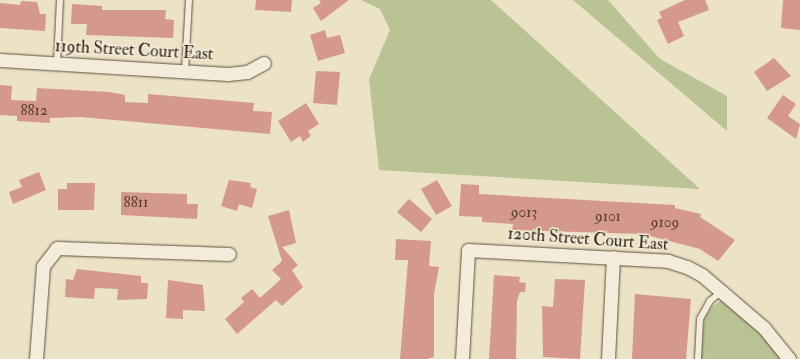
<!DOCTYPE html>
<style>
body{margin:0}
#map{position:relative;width:800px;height:359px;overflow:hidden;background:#ece2c6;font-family:"IM FELL Double Pica",serif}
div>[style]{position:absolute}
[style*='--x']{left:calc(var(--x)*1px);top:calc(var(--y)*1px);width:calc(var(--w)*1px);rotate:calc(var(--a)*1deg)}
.green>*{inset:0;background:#b9c394}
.building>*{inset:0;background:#d5988c}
.roads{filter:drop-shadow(0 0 1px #5e503e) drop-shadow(0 0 1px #5e503e)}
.service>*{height:6px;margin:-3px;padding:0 3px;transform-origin:3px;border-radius:3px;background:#f3ecda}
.minor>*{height:13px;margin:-6.5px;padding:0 6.5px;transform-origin:6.5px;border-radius:6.5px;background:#f3ecda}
span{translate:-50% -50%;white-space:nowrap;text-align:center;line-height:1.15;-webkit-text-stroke:3px #f3ecda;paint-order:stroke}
.number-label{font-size:15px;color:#583e2f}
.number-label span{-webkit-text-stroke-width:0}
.street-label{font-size:17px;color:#2f2010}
</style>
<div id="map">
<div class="green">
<div style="clip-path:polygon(361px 0,491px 0,700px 189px,379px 170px,369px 79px,390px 30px,380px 9px)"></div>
<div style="clip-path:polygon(573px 0,608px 0,660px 59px,727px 96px,727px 131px)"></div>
<div style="clip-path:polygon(723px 299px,756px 328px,781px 359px,701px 359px,704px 319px,712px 307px)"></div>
</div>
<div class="building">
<div style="clip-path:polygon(256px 0,292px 0,291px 12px,255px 10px)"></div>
<div style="clip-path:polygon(319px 0,349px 0,321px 21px,313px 8px,321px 3px)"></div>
<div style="clip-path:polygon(685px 0,705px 0,709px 10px,678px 22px,684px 36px,668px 44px,657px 20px,662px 18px,659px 12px)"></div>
<div style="clip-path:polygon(783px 0,800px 0,800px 30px,781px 28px)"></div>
<div style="clip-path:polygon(21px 1px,37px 2px,40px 14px,46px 14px,45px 31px,0 28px,0 3px,20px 5px)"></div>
<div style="clip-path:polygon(72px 4px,102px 6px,102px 10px,166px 10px,165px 19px,174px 20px,173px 38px,86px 35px,87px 24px,71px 24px)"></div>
<div style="clip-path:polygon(325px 30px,327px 38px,340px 35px,345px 53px,318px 61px,310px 35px)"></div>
<div style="clip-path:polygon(774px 58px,791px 76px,767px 91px,754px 72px)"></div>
<div style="clip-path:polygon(316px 71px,340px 72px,337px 105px,313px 103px)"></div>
<div style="clip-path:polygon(0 85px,12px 86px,11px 100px,36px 101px,37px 88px,110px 92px,125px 95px,125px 102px,148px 103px,148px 94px,254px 103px,253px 111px,272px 112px,270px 134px,81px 117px,50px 118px,50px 123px,17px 121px,17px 116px,0 115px)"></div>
<div style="clip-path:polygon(783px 95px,796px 104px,788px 116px,800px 124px,796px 139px,767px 118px)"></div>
<div style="clip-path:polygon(306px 103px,319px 124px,308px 131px,311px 136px,303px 142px,300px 136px,291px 142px,278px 121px)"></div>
<div style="clip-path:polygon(39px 172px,46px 190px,13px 204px,9px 192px,22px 187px,19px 180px)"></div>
<div style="clip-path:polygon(229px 180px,251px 183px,250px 187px,257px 189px,252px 208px,239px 204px,237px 211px,221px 206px)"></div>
<div style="clip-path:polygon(437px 180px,452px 206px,436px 215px,421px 189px)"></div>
<div style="clip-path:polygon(67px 183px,95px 183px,94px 210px,58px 210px,58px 189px,67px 189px)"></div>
<div style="clip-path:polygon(461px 184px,479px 185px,479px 194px,675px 205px,675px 208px,701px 214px,700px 217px,735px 240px,718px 261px,700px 249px,642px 234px,512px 230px,513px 224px,482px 222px,482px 217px,459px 216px)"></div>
<div style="clip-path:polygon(121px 192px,187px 194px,187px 204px,198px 204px,197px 219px,121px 215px)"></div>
<div style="clip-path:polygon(409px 199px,432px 219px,421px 232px,397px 212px)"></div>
<div style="clip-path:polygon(289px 210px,296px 243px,282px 247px,298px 265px,292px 270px,303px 287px,282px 306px,276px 300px,237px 334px,225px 319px,244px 302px,241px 298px,252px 289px,260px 298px,281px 279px,272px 270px,282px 261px,268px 216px)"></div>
<div style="clip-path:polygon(396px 239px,431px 241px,429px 266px,439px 267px,434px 294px,434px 357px,427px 359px,400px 359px,408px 260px,395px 260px)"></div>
<div style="clip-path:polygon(77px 269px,141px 276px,141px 283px,148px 283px,147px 299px,117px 300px,118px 289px,95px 288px,94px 299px,65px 297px,66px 279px,73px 280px)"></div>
<div style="clip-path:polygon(494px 275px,520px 277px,519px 282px,526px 283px,525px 292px,520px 292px,517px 301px,516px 359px,489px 359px)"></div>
<div style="clip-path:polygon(555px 279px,585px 280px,580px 359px,543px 357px,542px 306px,553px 307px)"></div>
<div style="clip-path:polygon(168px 280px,203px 285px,205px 311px,183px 310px,183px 319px,166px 318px)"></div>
<div style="clip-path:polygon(635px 294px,691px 299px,686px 359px,632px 359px)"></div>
</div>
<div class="roads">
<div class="service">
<div style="--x:57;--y:63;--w:63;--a:-87.3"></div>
<div style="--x:185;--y:71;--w:71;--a:-86.8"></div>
<div style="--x:698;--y:359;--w:40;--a:-87.1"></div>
<div style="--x:700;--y:319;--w:21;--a:-61"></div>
<div style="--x:710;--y:301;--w:16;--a:-40"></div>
</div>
<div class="minor">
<div style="--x:0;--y:60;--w:228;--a:3.5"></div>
<div style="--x:228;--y:74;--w:19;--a:-6"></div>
<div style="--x:247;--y:72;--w:19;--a:-28"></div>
<div style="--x:36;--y:359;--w:93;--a:-85.7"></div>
<div style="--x:43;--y:266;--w:23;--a:-52"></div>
<div style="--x:57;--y:248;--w:172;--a:2"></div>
<div style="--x:462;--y:359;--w:109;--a:-86.8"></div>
<div style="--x:468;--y:250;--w:200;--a:3.1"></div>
<div style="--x:668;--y:261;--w:20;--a:18"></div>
<div style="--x:687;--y:267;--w:17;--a:28"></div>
<div style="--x:702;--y:275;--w:82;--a:40.5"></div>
<div style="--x:764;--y:328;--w:40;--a:51"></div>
<div style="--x:608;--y:359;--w:102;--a:-87.2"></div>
</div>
</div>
<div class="number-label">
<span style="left:34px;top:111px">8812</span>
<span style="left:136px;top:203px">8811</span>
<span style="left:524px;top:213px">9013</span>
<span style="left:608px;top:217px">9101</span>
<span style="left:665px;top:223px">9109</span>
</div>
<div class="street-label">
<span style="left:134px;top:50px;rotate:3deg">119th Street Court East</span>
<span style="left:588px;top:239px;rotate:4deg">120th Street Court East</span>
</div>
</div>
